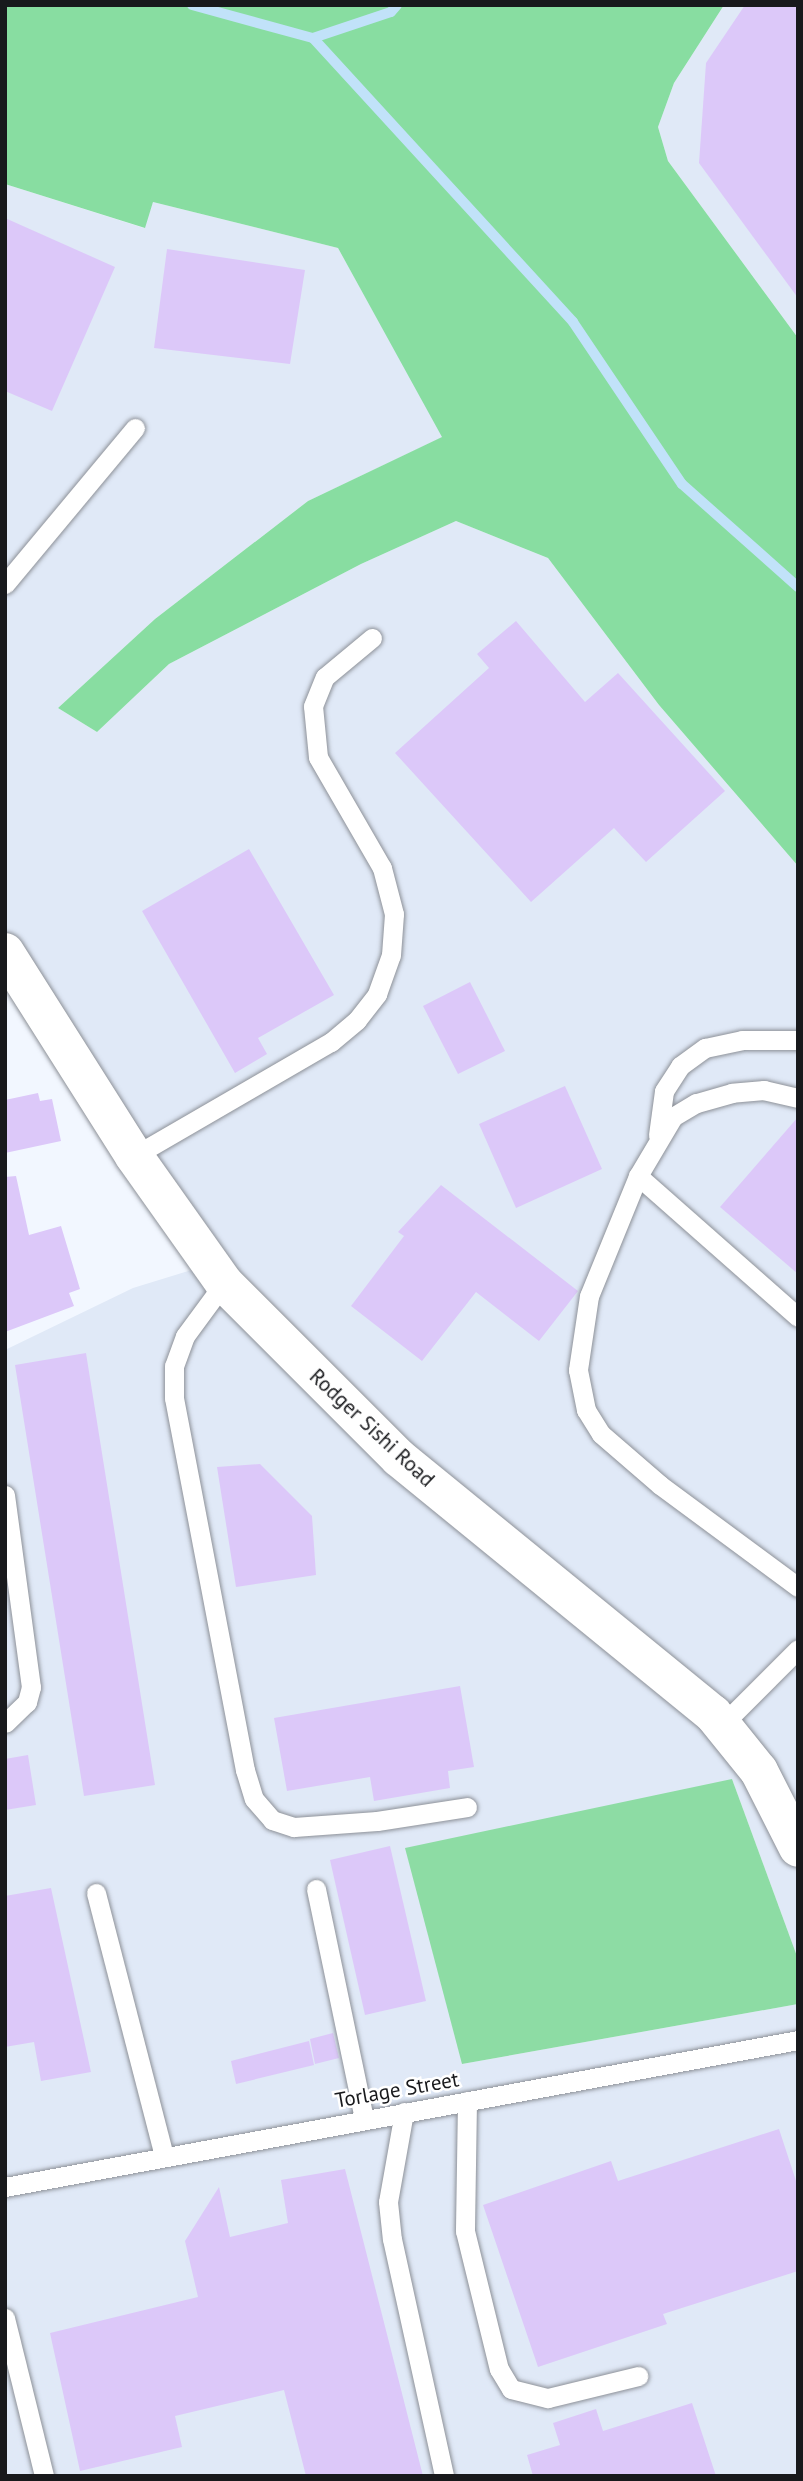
<!DOCTYPE html>
<style>
body{margin:0}
#map{position:relative;width:803px;height:2481px;overflow:hidden;background:#f2f7ff;font-family:"PT Sans",sans-serif}
div>[style]{position:absolute}
[style*='--x']{left:calc(var(--x)*1px);top:calc(var(--y)*1px);width:calc(var(--w)*1px);rotate:calc(var(--a)*1deg)}
.built>*{inset:0;background:#e0e9f7}
.green>*{inset:0;background:#8ddca4}
.forest>*{inset:0;background:#88dda1}
.stream>*{height:10px;margin:-5px;padding:0 5px;transform-origin:5px;border-radius:5px;background:#c1e2f9}
.building>*{inset:0;background:#dcc8f9}
.roads{filter:drop-shadow(0 0 2px #8d9198) drop-shadow(0 0 2px #8d9198)}
.lane>*{height:19px;margin:-9.5px;padding:0 9.5px;transform-origin:9.5px;border-radius:9.5px;background:#fff}
.secondary>*{height:38px;margin:-19px;padding:0 19px;transform-origin:19px;border-radius:19px;background:#fff}
span{translate:-50% -50%;white-space:nowrap;text-align:center;line-height:1.15;-webkit-text-stroke:5px #fff;paint-order:stroke}
.street-label{font-size:21px;color:#18191c}
.frame{position:absolute;inset:0;border:7px solid #18191c;pointer-events:none}
</style>
<div id="map">
<div class="built">
<div style="clip-path:polygon(724px 5px,798px 5px,798px 338px,668px 161px,658px 127px,674px 83px)"></div>
<div style="clip-path:polygon(5px 184px,144px 228px,153px 202px,338px 248px,443px 437px,308px 501px,155px 619px,58px 708px,97px 732px,169px 664px,361px 564px,456px 521px,548px 558px,659px 705px,798px 866px,798px 1959px,732px 1779px,462px 2064px,798px 2004px,798px 2476px,5px 2476px,5px 1350px,133px 1288px,211px 1264px,5px 948px)"></div>
</div>
<div class="green">
<div style="clip-path:polygon(732px 1779px,798px 1959px,798px 2004px,462px 2064px,405px 1848px)"></div>
</div>
<div class="forest">
<div style="clip-path:polygon(5px 5px,724px 5px,674px 83px,658px 127px,668px 161px,798px 338px,798px 866px,659px 705px,548px 558px,456px 521px,361px 564px,169px 664px,97px 732px,58px 708px,155px 619px,308px 501px,442px 437px,338px 248px,153px 202px,145px 228px,5px 184px)"></div>
</div>
<div class="stream">
<div style="--x:192;--y:5;--w:125;--a:15.3"></div>
<div style="--x:313;--y:38;--w:82;--a:-18.4"></div>
<div style="--x:391;--y:12;--w:9;--a:-49"></div>
<div style="--x:313;--y:38;--w:385;--a:47.5"></div>
<div style="--x:573;--y:322;--w:195;--a:56.1"></div>
<div style="--x:682;--y:484;--w:155;--a:41.6"></div>
</div>
<div class="building">
<div style="clip-path:polygon(745px 5px,798px 5px,798px 298px,699px 163px,706px 63px)"></div>
<div style="clip-path:polygon(5px 218px,115px 267px,52px 411px,5px 391px)"></div>
<div style="clip-path:polygon(167px 249px,305px 270px,290px 364px,154px 348px)"></div>
<div style="clip-path:polygon(516px 621px,585px 702px,618px 673px,725px 791px,646px 862px,614px 828px,531px 902px,395px 753px,489px 668px,477px 654px)"></div>
<div style="clip-path:polygon(249px 849px,334px 995px,258px 1038px,267px 1054px,235px 1073px,142px 911px)"></div>
<div style="clip-path:polygon(470px 982px,505px 1051px,458px 1074px,423px 1006px)"></div>
<div style="clip-path:polygon(565px 1086px,602px 1169px,516px 1208px,479px 1124px)"></div>
<div style="clip-path:polygon(38px 1093px,40px 1101px,52px 1099px,61px 1141px,5px 1153px,5px 1100px)"></div>
<div style="clip-path:polygon(798px 1117px,798px 1274px,720px 1207px)"></div>
<div style="clip-path:polygon(16px 1176px,29px 1235px,61px 1226px,80px 1289px,69px 1293px,74px 1306px,5px 1332px,5px 1177px)"></div>
<div style="clip-path:polygon(441px 1185px,578px 1291px,539px 1341px,476px 1292px,422px 1361px,351px 1306px,404px 1236px,398px 1232px)"></div>
<div style="clip-path:polygon(86px 1353px,155px 1785px,84px 1796px,15px 1365px)"></div>
<div style="clip-path:polygon(260px 1464px,312px 1516px,316px 1575px,236px 1587px,217px 1467px)"></div>
<div style="clip-path:polygon(460px 1686px,474px 1767px,448px 1771px,450px 1788px,374px 1801px,370px 1777px,287px 1791px,274px 1718px)"></div>
<div style="clip-path:polygon(28px 1755px,36px 1805px,5px 1810px,5px 1759px)"></div>
<div style="clip-path:polygon(390px 1846px,426px 2001px,365px 2015px,330px 1860px)"></div>
<div style="clip-path:polygon(51px 1888px,91px 2072px,41px 2081px,34px 2042px,5px 2047px,5px 1896px)"></div>
<div style="clip-path:polygon(333px 2033px,339px 2058px,315px 2064px,310px 2039px)"></div>
<div style="clip-path:polygon(309px 2041px,314px 2065px,236px 2084px,231px 2061px)"></div>
<div style="clip-path:polygon(779px 2129px,798px 2187px,798px 2271px,663px 2314px,667px 2324px,538px 2367px,483px 2205px,611px 2161px,618px 2181px)"></div>
<div style="clip-path:polygon(345px 2169px,423px 2476px,306px 2476px,284px 2390px,175px 2416px,182px 2447px,80px 2471px,50px 2333px,198px 2297px,185px 2241px,219px 2187px,230px 2237px,288px 2223px,281px 2180px)"></div>
<div style="clip-path:polygon(692px 2403px,716px 2476px,533px 2476px,527px 2455px,560px 2445px,553px 2423px,596px 2409px,603px 2431px)"></div>
</div>
<div class="roads">
<div class="lane">
<div style="--x:5;--y:584;--w:203;--a:-50.2"></div>
<div style="--x:798;--y:1098;--w:35;--a:-167"></div>
<div style="--x:764;--y:1090;--w:32;--a:175"></div>
<div style="--x:732;--y:1093;--w:37;--a:164"></div>
<div style="--x:696;--y:1103;--w:27;--a:149"></div>
<div style="--x:673;--y:1117;--w:69;--a:120.7"></div>
<div style="--x:638;--y:1176;--w:130;--a:112.2"></div>
<div style="--x:589;--y:1296;--w:75;--a:98.5"></div>
<div style="--x:578;--y:1370;--w:41;--a:78.7"></div>
<div style="--x:586;--y:1410;--w:28;--a:58"></div>
<div style="--x:601;--y:1434;--w:78;--a:40.8"></div>
<div style="--x:660;--y:1485;--w:172;--a:36.5"></div>
<div style="--x:658;--y:1135;--w:44;--a:-82.2"></div>
<div style="--x:664;--y:1091;--w:30;--a:-57"></div>
<div style="--x:680;--y:1066;--w:31;--a:-36"></div>
<div style="--x:705;--y:1048;--w:38;--a:-12"></div>
<div style="--x:742;--y:1040;--w:56;--a:0"></div>
<div style="--x:134;--y:1156;--w:228;--a:-30.1"></div>
<div style="--x:331;--y:1042;--w:34;--a:-40"></div>
<div style="--x:357;--y:1020;--w:33;--a:-52"></div>
<div style="--x:377;--y:994;--w:41;--a:-70.3"></div>
<div style="--x:391;--y:955;--w:41;--a:-85.8"></div>
<div style="--x:394;--y:914;--w:48;--a:-104.6"></div>
<div style="--x:382;--y:868;--w:128;--a:-120"></div>
<div style="--x:318;--y:757;--w:51;--a:-95.6"></div>
<div style="--x:313;--y:706;--w:31;--a:-68"></div>
<div style="--x:325;--y:677;--w:61;--a:-39.7"></div>
<div style="--x:638;--y:1176;--w:213;--a:41.4"></div>
<div style="--x:224;--y:1283;--w:66;--a:126.3"></div>
<div style="--x:185;--y:1336;--w:32;--a:110"></div>
<div style="--x:174;--y:1366;--w:32;--a:90"></div>
<div style="--x:174;--y:1398;--w:379;--a:79.2"></div>
<div style="--x:245;--y:1770;--w:30;--a:73"></div>
<div style="--x:254;--y:1799;--w:28;--a:49"></div>
<div style="--x:272;--y:1820;--w:23;--a:18"></div>
<div style="--x:294;--y:1827;--w:83;--a:-4.1"></div>
<div style="--x:377;--y:1821;--w:91;--a:-8.8"></div>
<div style="--x:5;--y:1495;--w:194;--a:82.3"></div>
<div style="--x:31;--y:1687;--w:16;--a:105"></div>
<div style="--x:27;--y:1702;--w:30;--a:136"></div>
<div style="--x:722;--y:1725;--w:107;--a:-45"></div>
<div style="--x:316;--y:1889;--w:235;--a:78.2"></div>
<div style="--x:96;--y:1893;--w:272;--a:75.5"></div>
<div style="--x:467;--y:2101;--w:130;--a:90.9"></div>
<div style="--x:465;--y:2231;--w:142;--a:76.2"></div>
<div style="--x:499;--y:2369;--w:23;--a:59"></div>
<div style="--x:511;--y:2389;--w:38;--a:14"></div>
<div style="--x:548;--y:2398;--w:93;--a:-13.7"></div>
<div style="--x:404;--y:2112;--w:91;--a:100.1"></div>
<div style="--x:388;--y:2202;--w:37;--a:84"></div>
<div style="--x:392;--y:2239;--w:243;--a:77.6"></div>
<div style="--x:5;--y:2187;--w:807;--a:-10.5"></div>
<div style="--x:5;--y:2318;--w:163;--a:76.1"></div>
</div>
<div class="secondary">
<div style="--x:5;--y:952;--w:241;--a:57.7"></div>
<div style="--x:134;--y:1156;--w:156;--a:54.7"></div>
<div style="--x:224;--y:1283;--w:247;--a:45"></div>
<div style="--x:399;--y:1458;--w:405;--a:39.2"></div>
<div style="--x:713;--y:1714;--w:73;--a:51.1"></div>
<div style="--x:759;--y:1771;--w:86;--a:63.1"></div>
</div>
</div>
<div class="street-label">
<span style="left:372px;top:1428px;rotate:43deg">Rodger Sishi Road</span>
<span style="left:397px;top:2090px;rotate:-10deg">Torlage Street</span>
</div>
<div class="frame"></div>
</div>
